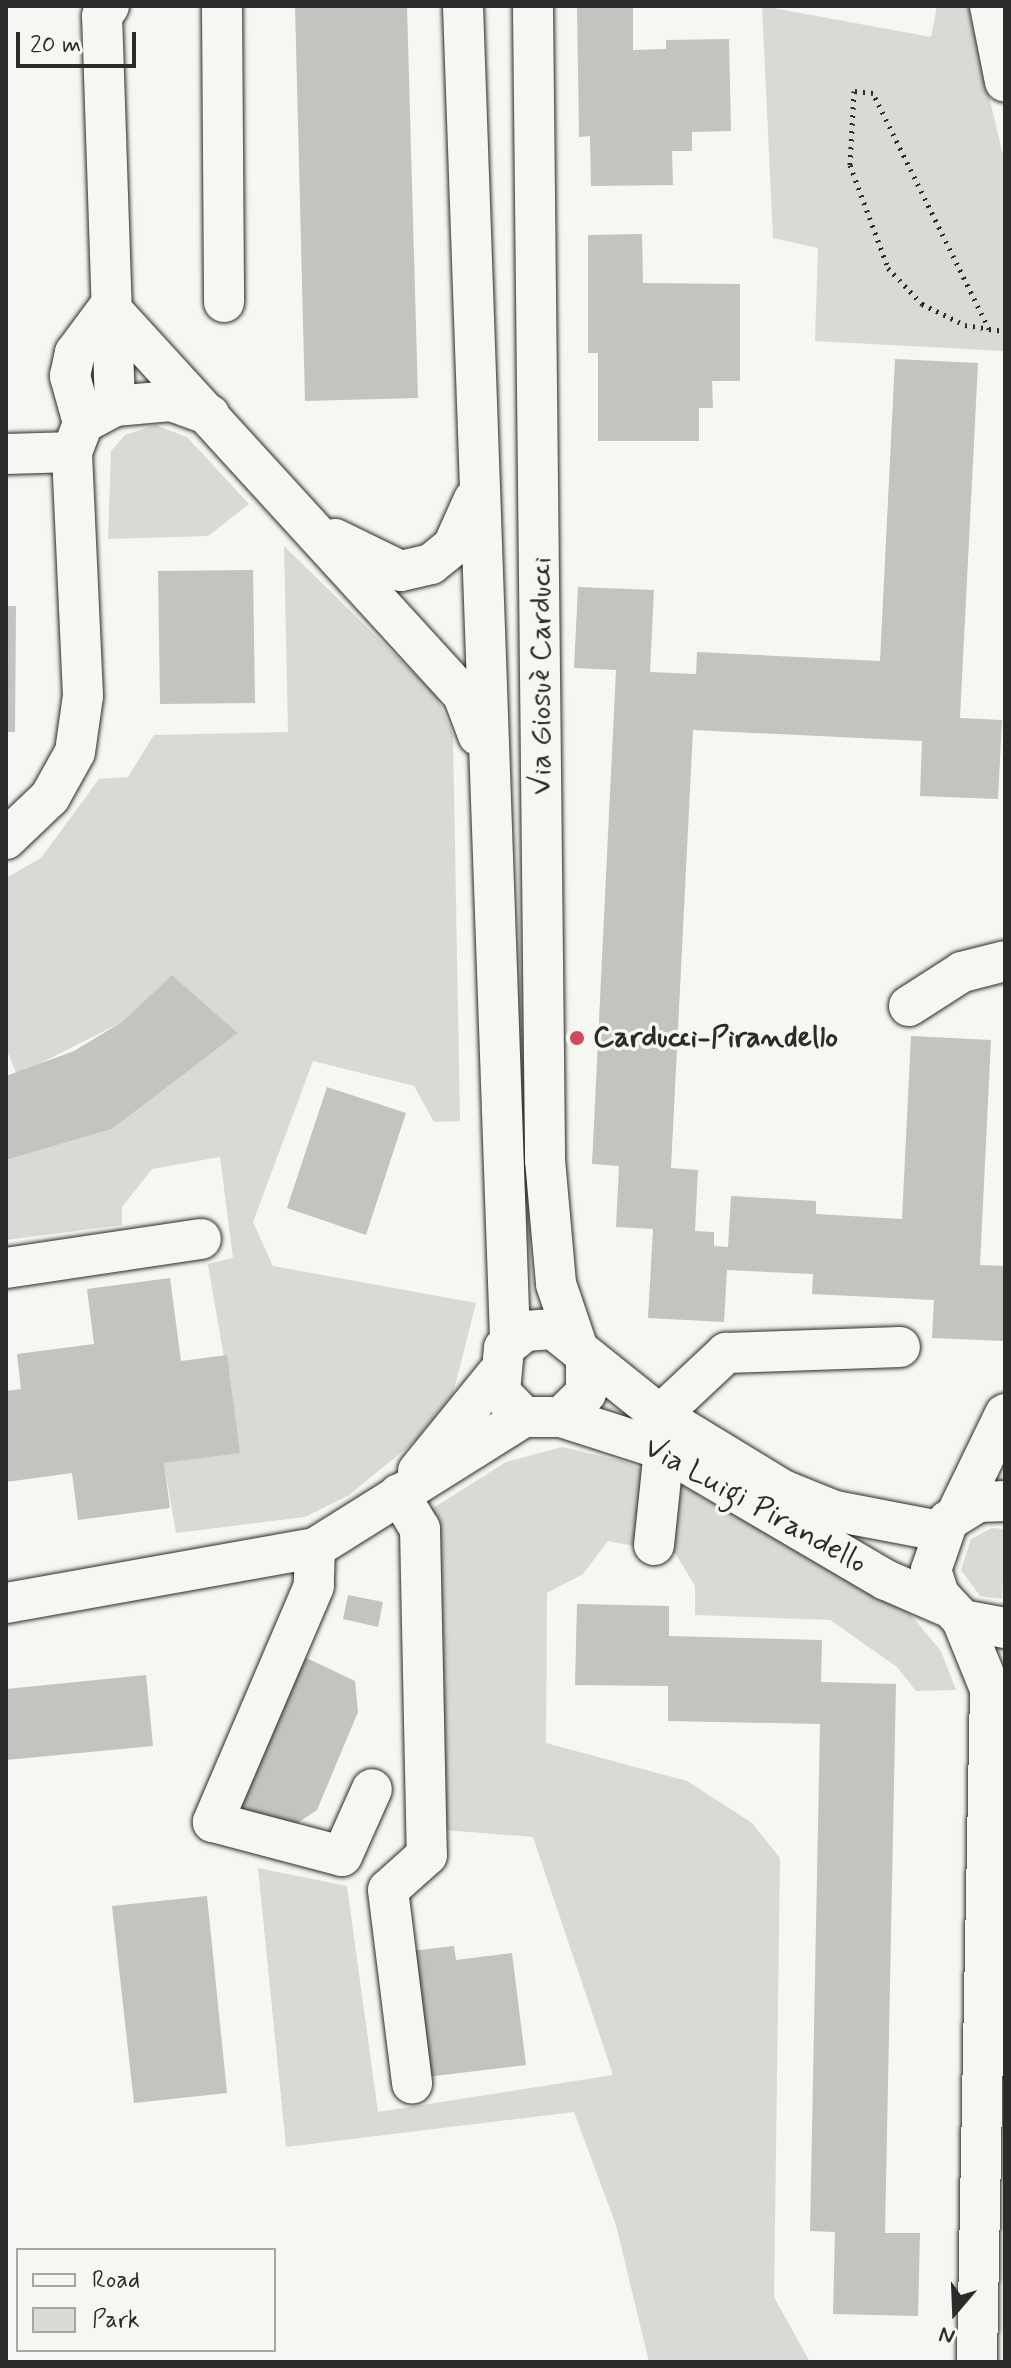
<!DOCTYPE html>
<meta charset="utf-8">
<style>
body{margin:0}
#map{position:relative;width:1011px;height:2368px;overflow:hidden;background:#f6f6f2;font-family:Mynerve,sans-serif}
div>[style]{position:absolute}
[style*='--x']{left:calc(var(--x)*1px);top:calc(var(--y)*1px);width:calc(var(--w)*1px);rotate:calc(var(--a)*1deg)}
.green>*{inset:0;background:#d9d9d5}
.building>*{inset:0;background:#c3c3c0}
.path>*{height:5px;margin-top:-2.5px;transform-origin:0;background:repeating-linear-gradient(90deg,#2b2b2b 0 2px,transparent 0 8px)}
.roads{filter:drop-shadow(0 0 2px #2b2b2b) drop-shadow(0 0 2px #2b2b2b)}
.minor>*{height:40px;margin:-20px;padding:0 20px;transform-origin:20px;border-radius:20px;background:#f6f6f2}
.dots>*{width:22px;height:22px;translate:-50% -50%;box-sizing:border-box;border:4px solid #f6f6f2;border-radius:50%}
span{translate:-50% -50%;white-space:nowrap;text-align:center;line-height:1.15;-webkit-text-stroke:7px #f6f6f2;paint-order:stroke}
.street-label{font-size:30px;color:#2b2b2b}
.poi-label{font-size:30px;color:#2b2b2b;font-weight:700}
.left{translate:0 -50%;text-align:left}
.frame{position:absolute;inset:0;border:8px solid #2b2b2b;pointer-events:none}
.legend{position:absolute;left:16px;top:2248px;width:260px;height:104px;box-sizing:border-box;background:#f6f6f2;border:2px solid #a5a5a2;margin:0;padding:10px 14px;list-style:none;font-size:24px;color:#2b2b2b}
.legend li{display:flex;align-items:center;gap:16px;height:40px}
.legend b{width:40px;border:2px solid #a5a5a2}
.north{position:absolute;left:915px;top:2272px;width:80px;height:80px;-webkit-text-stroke:6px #f6f6f2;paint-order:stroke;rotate:199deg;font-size:22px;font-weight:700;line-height:32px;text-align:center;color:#2b2b2b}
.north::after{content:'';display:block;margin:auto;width:28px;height:36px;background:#2b2b2b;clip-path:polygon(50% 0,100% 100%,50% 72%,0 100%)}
.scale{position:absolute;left:16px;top:32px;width:120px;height:36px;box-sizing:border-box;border:4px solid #2b2b2b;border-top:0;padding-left:10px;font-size:24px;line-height:28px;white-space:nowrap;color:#2b2b2b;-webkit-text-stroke:6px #f6f6f2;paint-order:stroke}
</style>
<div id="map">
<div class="green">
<div style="clip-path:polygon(762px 6px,931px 37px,937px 6px,968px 6px,1005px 164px,1003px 351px,815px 341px,818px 248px,773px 238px)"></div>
<div style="clip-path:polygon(155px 425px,187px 437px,249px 504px,208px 536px,108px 539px,111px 451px,125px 435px)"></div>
<div style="clip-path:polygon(284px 546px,436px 695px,453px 735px,460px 1121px,434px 1122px,414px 1086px,313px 1061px,253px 1222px,273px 1266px,476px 1303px,453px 1394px,414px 1442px,349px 1495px,305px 1517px,176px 1533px,164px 1463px,240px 1452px,208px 1264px,233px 1258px,220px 1157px,152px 1169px,122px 1207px,122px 1225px,6px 1240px,6px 1160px,112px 1129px,238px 1033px,172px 975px,122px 1022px,17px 1075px,6px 1048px,6px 878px,41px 858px,99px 779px,128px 777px,154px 735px,288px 732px)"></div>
<div style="clip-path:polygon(562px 1447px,622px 1461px,688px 1489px,910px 1614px,941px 1651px,956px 1690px,916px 1691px,897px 1667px,830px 1620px,695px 1615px,695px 1586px,676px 1554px,608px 1541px,583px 1574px,547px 1593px,546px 1743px,687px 1781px,752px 1823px,780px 1858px,774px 2297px,810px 2362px,649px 2362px,616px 2225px,574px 2112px,286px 2147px,258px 1868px,347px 1886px,378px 2112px,613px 2075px,533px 1837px,444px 1830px,430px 1510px,506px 1462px)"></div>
<div style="clip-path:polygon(992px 1528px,1005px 1529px,1002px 1599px,980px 1596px,961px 1570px,971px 1539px)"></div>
</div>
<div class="building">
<div style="clip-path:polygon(295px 6px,407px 6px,418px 398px,305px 401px)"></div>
<div style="clip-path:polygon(577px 6px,633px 6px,633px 50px,666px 49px,666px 40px,729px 39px,731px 131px,692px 132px,692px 151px,672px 151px,673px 185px,591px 186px,590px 136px,579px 137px)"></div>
<div style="clip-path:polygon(642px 234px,643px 283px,740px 284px,740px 381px,712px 381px,713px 408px,699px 408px,699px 441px,598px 441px,598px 353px,588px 353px,588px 235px)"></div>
<div style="clip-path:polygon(895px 359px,978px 363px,960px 718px,1002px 720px,998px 799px,920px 796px,922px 741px,693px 730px,671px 1168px,698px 1170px,695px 1231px,714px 1232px,714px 1246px,728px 1247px,731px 1196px,816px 1201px,816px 1214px,902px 1219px,911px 1036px,991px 1040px,980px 1265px,1005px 1266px,1004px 1341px,932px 1338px,934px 1300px,812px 1294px,813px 1274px,727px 1270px,724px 1322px,648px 1318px,653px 1229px,616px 1227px,619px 1166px,592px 1164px,616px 670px,574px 668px,578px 587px,654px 590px,650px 672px,696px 674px,697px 652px,880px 661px)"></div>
<div style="clip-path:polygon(253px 570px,255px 703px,160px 704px,158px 571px)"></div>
<div style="clip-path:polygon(6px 606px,16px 606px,15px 732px,6px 732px)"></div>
<div style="clip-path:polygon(172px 975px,238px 1033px,112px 1129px,6px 1160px,6px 1076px,74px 1051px,122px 1022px)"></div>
<div style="clip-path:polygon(327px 1087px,406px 1113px,366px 1235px,287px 1208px)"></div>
<div style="clip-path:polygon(170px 1278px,181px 1361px,227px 1355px,240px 1453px,164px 1463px,170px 1508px,78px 1520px,72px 1473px,6px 1482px,6px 1391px,21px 1389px,17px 1354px,94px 1344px,87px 1289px)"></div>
<div style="clip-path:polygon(348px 1595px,383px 1602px,378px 1627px,343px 1619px)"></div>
<div style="clip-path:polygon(577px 1604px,669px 1606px,669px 1636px,822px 1640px,821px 1682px,896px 1684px,885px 2233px,920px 2233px,918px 2316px,833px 2314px,835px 2232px,810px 2231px,820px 1724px,668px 1721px,668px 1686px,575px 1685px)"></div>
<div style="clip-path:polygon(298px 1654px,355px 1681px,358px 1712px,317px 1810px,290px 1828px,239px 1808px)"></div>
<div style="clip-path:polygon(146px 1675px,153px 1746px,6px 1760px,6px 1689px)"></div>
<div style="clip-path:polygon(207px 1896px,227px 2093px,134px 2103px,112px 1906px)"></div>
<div style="clip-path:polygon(454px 1946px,456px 1960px,512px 1953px,526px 2065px,426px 2077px,411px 1951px)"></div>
</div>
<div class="path">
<div style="--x:989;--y:329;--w:263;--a:-116.2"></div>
<div style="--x:873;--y:93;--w:19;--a:-174"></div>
<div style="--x:854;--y:91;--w:74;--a:93.1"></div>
<div style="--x:850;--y:165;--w:110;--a:69.7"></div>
<div style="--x:888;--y:268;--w:50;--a:46.6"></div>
<div style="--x:922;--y:304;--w:48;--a:26"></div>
<div style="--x:965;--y:325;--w:24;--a:9"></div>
<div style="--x:989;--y:329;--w:16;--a:7"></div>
</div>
<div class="roads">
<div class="minor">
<div style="--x:222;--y:6;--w:296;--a:89.6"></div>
<div style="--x:463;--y:6;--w:1336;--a:87.98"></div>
<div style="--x:533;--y:6;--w:1154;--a:89.4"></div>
<div style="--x:545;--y:1160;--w:124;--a:84.9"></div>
<div style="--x:556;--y:1284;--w:62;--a:71.3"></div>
<div style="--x:990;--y:6;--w:77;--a:78.8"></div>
<div style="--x:109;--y:307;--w:525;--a:47.62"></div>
<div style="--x:463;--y:695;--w:43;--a:69.4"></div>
<div style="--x:115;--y:406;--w:56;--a:-5.1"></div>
<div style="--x:171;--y:401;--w:41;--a:19.7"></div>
<div style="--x:83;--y:423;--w:36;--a:-28"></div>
<div style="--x:115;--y:406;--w:390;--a:-91.9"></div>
<div style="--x:102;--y:16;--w:12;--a:-55"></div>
<div style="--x:6;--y:454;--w:66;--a:-1.7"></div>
<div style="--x:335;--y:539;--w:73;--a:25.9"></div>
<div style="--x:401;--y:571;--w:31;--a:-13"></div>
<div style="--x:431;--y:564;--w:28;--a:-39"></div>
<div style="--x:453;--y:546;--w:51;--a:-65.9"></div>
<div style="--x:6;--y:839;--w:61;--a:-43.7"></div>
<div style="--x:50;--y:797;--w:51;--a:-60.9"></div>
<div style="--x:75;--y:752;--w:57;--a:-81.9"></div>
<div style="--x:83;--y:696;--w:244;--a:-92.6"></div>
<div style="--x:72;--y:452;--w:31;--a:-69"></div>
<div style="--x:83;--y:423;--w:49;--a:-105.5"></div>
<div style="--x:70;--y:376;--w:24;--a:-78"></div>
<div style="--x:75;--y:353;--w:57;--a:-53.5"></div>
<div style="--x:909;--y:1006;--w:63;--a:-32.7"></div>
<div style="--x:962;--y:972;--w:44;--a:-14.3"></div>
<div style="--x:6;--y:1268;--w:197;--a:-8.5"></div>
<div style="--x:586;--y:1357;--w:36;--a:90"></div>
<div style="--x:586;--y:1393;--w:35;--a:136"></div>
<div style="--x:561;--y:1417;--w:37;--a:180"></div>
<div style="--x:524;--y:1417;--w:35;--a:-134"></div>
<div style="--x:500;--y:1392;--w:44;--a:-84.8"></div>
<div style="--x:504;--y:1348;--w:27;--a:-39"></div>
<div style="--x:525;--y:1331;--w:28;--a:-4"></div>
<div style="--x:553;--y:1329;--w:137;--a:38.8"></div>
<div style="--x:660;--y:1415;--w:144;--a:31.4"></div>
<div style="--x:783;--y:1490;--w:56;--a:22"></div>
<div style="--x:835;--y:1511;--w:107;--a:10.8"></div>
<div style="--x:660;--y:1415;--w:91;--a:-43.2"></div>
<div style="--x:726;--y:1353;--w:174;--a:-2"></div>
<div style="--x:561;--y:1417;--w:108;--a:17.8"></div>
<div style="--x:664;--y:1450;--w:257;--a:30.4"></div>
<div style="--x:886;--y:1580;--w:65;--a:23.4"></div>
<div style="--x:418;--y:1471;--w:124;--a:-50.9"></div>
<div style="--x:399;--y:1494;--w:41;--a:59"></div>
<div style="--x:420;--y:1529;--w:326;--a:88.8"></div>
<div style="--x:427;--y:1855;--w:52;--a:138.1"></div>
<div style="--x:388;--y:1890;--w:195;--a:82.9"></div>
<div style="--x:1005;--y:1501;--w:27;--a:178"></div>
<div style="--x:978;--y:1502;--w:36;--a:148"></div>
<div style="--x:948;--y:1521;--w:52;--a:109.1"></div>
<div style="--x:931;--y:1570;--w:26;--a:72"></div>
<div style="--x:939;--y:1595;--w:34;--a:47"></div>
<div style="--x:962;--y:1620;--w:44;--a:10.5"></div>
<div style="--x:957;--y:1513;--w:110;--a:-64.1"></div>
<div style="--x:654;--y:1545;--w:96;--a:-84"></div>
<div style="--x:315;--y:1548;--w:38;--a:92"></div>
<div style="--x:314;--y:1586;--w:257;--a:113.2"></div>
<div style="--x:213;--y:1822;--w:133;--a:14.8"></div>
<div style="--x:342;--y:1856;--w:73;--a:-65.9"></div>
<div style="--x:6;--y:1603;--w:314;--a:-10.1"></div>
<div style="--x:315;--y:1548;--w:247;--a:-32.1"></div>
<div style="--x:962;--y:1620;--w:74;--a:67.9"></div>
<div style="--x:990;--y:1689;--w:673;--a:91.11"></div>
</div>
</div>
<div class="dots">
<div style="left:577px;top:1038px;background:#d1495b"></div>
</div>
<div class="street-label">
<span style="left:542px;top:676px;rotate:-90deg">Via Giosuè Carducci</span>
<span style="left:755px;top:1506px;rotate:29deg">Via Luigi Pirandello</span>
</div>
<div class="poi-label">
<span class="left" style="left:593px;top:1038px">Carducci-Pirandello</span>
</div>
<div class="frame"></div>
<ul class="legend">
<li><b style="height:10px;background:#f6f6f2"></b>Road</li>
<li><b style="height:22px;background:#d9d9d5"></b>Park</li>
</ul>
<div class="north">N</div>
<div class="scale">20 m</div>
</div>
